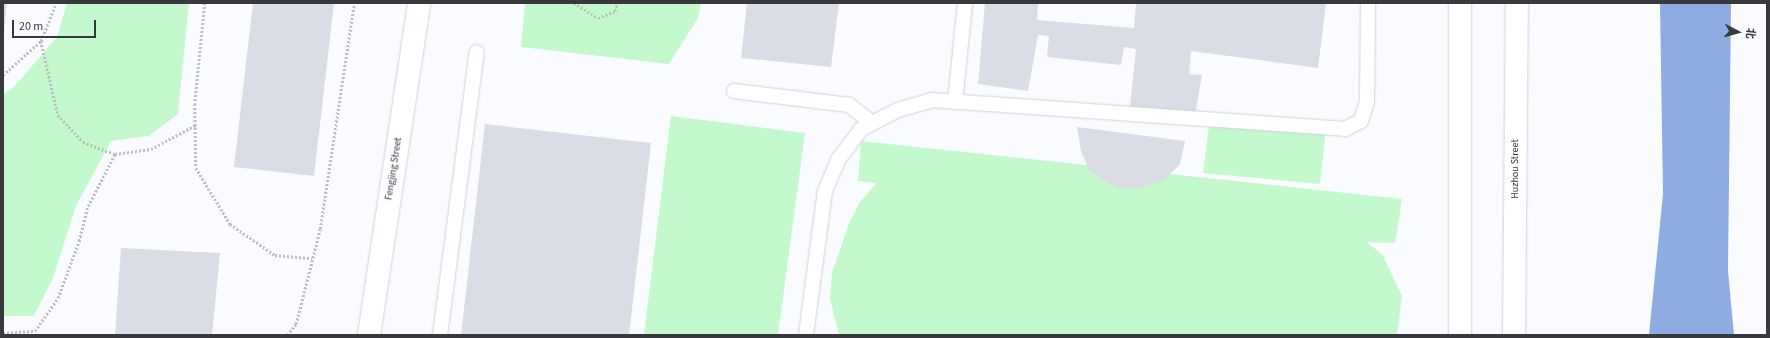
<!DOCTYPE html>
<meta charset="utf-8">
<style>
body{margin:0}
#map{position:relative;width:1770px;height:338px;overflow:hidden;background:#f9fbff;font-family:"Source Sans 3","Noto Sans SC",sans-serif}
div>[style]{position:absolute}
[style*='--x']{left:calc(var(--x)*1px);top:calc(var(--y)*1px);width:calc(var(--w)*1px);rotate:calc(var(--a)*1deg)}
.green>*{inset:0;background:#c3f9cc}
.water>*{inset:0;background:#8dace2}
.building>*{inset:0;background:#dadde4}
.path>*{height:2.5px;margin-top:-1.25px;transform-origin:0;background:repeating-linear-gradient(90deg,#bdbec2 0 2px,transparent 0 4px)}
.roads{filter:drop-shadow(0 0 1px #cfd2d9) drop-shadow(0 0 1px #cfd2d9)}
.lane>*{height:14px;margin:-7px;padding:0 7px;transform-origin:7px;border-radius:7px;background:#fff}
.street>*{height:22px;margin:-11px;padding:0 11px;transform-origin:11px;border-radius:11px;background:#fff}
.secondary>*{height:22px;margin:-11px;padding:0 11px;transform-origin:11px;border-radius:11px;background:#fff}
span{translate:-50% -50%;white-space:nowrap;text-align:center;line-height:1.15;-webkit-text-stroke:3px #f9fbff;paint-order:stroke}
.street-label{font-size:10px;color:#38393c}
.frame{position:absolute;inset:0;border:4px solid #38393c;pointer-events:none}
.north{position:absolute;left:1718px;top:12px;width:40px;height:40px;-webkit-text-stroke:3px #f9fbff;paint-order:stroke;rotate:96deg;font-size:11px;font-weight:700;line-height:16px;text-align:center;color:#38393c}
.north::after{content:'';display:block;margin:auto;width:14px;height:18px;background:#38393c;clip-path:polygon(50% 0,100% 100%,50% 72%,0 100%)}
.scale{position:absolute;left:12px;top:20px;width:84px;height:18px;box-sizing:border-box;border:2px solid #38393c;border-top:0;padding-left:5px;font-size:12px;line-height:14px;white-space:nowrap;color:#38393c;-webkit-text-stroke:3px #f9fbff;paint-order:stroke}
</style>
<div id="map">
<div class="green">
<div style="clip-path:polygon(67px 3px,189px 3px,178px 114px,149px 136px,111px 141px,76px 206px,53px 278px,34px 316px,3px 316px,3px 94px,13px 88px,57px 37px)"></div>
<div style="clip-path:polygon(525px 3px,701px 3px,698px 18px,669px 64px,521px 47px)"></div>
<div style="clip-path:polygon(671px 116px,805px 133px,778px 335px,644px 335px)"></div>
<div style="clip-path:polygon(1210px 118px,1326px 130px,1320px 184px,1203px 173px)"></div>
<div style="clip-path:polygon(861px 141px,1402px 199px,1395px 243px,1366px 242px,1382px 254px,1402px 296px,1397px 335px,839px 335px,830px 299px,832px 273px,850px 221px,860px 202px,877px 183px,858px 181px)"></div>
</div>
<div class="water">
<div style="clip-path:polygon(1660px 3px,1731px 3px,1728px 271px,1734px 335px,1649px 335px,1663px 194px)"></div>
</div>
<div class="building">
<div style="clip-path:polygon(3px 3px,7px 3px,4px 34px,3px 34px)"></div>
<div style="clip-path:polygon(253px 3px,334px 3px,314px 176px,234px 167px)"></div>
<div style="clip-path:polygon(747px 3px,839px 3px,831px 67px,741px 58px)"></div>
<div style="clip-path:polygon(985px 3px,1038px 3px,1037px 20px,1134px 28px,1136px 3px,1326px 3px,1318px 68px,1191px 51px,1189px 74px,1202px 75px,1195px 115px,1130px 106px,1136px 49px,1124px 47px,1121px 65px,1047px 57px,1049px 36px,1038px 35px,1028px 91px,978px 84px)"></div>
<div style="clip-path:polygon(485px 124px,651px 143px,629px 335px,461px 335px)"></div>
<div style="clip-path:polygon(1077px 127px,1185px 141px,1180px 164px,1164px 180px,1140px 188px,1122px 189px,1104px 181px,1089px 170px,1081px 151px)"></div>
<div style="clip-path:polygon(121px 248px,220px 253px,212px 335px,115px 335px)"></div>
</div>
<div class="path">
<div style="--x:205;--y:3;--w:101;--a:95.7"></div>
<div style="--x:195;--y:104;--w:64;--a:89.1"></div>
<div style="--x:196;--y:168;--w:66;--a:58.7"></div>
<div style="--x:230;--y:224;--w:55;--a:34.6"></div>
<div style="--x:275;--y:255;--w:37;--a:5"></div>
<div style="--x:574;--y:3;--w:28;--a:32"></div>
<div style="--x:598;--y:18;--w:18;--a:-22"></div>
<div style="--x:615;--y:11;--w:8;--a:-76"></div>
<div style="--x:41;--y:41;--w:76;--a:77.1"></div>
<div style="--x:58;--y:115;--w:37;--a:47"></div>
<div style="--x:83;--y:142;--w:34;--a:21"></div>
<div style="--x:115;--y:154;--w:36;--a:-8"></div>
<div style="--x:151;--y:149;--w:51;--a:-28.1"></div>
<div style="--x:3;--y:75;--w:51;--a:-41.8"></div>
<div style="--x:41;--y:41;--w:41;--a:-68.5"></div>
<div style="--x:3;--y:333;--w:32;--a:-4"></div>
<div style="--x:35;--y:331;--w:40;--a:-55.1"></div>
<div style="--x:58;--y:298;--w:61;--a:-69.8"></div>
<div style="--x:79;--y:241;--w:36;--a:-76"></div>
<div style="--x:88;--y:206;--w:59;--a:-62.6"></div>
<div style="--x:287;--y:335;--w:14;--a:-51"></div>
<div style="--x:296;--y:324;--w:98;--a:-75.8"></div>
<div style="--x:320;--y:229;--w:229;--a:-81.4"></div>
</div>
<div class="roads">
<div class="lane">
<div style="--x:734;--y:91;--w:116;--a:6.9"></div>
<div style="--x:849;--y:105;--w:29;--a:38"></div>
<div style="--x:955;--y:102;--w:100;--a:-84.2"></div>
<div style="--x:440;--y:335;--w:285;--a:-82.6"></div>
<div style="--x:806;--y:335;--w:145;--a:-82.5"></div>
<div style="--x:825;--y:191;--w:34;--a:-67"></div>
<div style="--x:838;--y:160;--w:39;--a:-53"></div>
<div style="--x:861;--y:129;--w:42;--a:-27.2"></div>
<div style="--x:898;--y:110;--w:35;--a:-16"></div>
<div style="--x:932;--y:100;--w:414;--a:4"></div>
<div style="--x:1345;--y:129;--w:18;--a:-27"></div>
<div style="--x:1361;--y:121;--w:21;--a:-73"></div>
<div style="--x:1367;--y:101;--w:98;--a:-89.4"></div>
</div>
<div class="street">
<div style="--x:369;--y:335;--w:336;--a:-81.4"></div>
</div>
<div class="secondary">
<div style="--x:1460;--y:3;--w:332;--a:90"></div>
<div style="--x:1514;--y:335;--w:332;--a:-89.5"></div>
</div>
</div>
<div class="street-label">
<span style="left:394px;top:169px;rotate:-81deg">Fengjing Street</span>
<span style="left:1516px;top:169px;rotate:-90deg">Huzhou Street</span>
</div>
<div class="frame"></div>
<div class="north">北</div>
<div class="scale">20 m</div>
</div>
